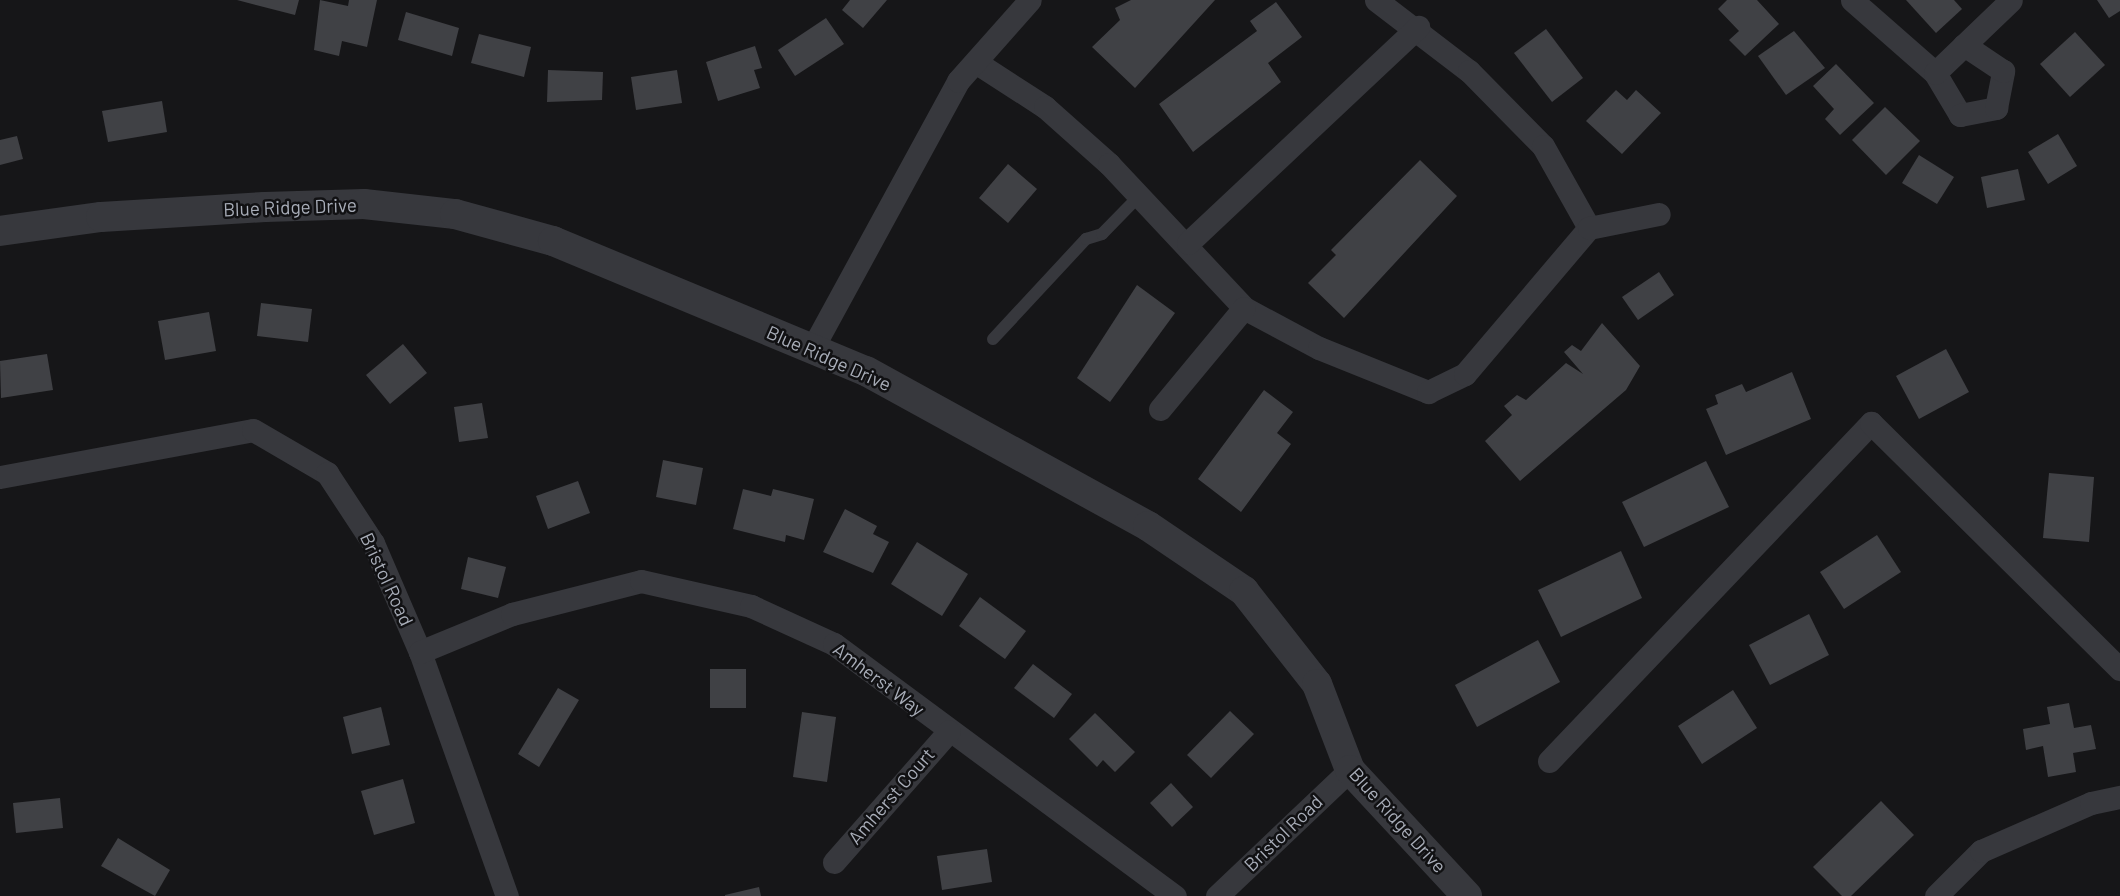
<!DOCTYPE html>
<style>
body{margin:0}
#map{position:relative;width:2120px;height:896px;overflow:hidden;background:#161618;font-family:Barlow,sans-serif}
div>[style]{position:absolute}
[style*='--x']{left:calc(var(--x)*1px);top:calc(var(--y)*1px);width:calc(var(--w)*1px);rotate:calc(var(--a)*1deg)}
.building>*{inset:0;background:#404145}
.service>*{height:12px;margin:-6px;padding:0 6px;transform-origin:6px;border-radius:6px;background:#37383d}
.minor>*{height:23px;margin:-11.5px;padding:0 11.5px;transform-origin:11.5px;border-radius:11.5px;background:#37383d}
.tertiary>*{height:30px;margin:-15px;padding:0 15px;transform-origin:15px;border-radius:15px;background:#37383d}
span{translate:-50% -50%;white-space:nowrap;text-align:center;line-height:1.15;-webkit-text-stroke:5px #111113;paint-order:stroke}
.street-label{font-size:19px;color:#a8adb8}
</style>
<div id="map">
<div class="building">
<div style="clip-path:polygon(237px 0,299px 0,295px 15px)"></div>
<div style="clip-path:polygon(320px 0,348px 6px,349px 0,377px 0,367px 47px,342px 41px,339px 56px,314px 50px)"></div>
<div style="clip-path:polygon(850px 0,887px 0,863px 28px,842px 10px)"></div>
<div style="clip-path:polygon(1131px 0,1215px 0,1135px 88px,1092px 47px,1120px 20px,1115px 8px)"></div>
<div style="clip-path:polygon(1727px 0,1757px 0,1779px 24px,1745px 56px,1729px 40px,1739px 31px,1718px 9px)"></div>
<div style="clip-path:polygon(1906px 0,1954px 0,1962px 9px,1936px 33px)"></div>
<div style="clip-path:polygon(2097px 0,2120px 0,2120px 11px,2109px 18px)"></div>
<div style="clip-path:polygon(1276px 2px,1302px 37px,1268px 63px,1281px 82px,1193px 152px,1159px 104px,1257px 31px,1250px 21px)"></div>
<div style="clip-path:polygon(406px 12px,459px 28px,452px 56px,398px 40px)"></div>
<div style="clip-path:polygon(826px 18px,844px 44px,795px 76px,778px 50px)"></div>
<div style="clip-path:polygon(1546px 29px,1583px 78px,1552px 102px,1514px 53px)"></div>
<div style="clip-path:polygon(1794px 31px,1825px 68px,1786px 95px,1758px 56px)"></div>
<div style="clip-path:polygon(2075px 32px,2105px 65px,2070px 97px,2040px 64px)"></div>
<div style="clip-path:polygon(479px 34px,531px 47px,524px 77px,471px 63px)"></div>
<div style="clip-path:polygon(755px 46px,762px 68px,754px 70px,760px 88px,718px 101px,706px 62px)"></div>
<div style="clip-path:polygon(1836px 64px,1874px 103px,1840px 135px,1825px 119px,1834px 109px,1813px 86px)"></div>
<div style="clip-path:polygon(548px 70px,603px 72px,602px 100px,547px 102px)"></div>
<div style="clip-path:polygon(677px 70px,682px 103px,636px 110px,631px 77px)"></div>
<div style="clip-path:polygon(1616px 90px,1627px 100px,1636px 90px,1661px 113px,1622px 154px,1586px 121px)"></div>
<div style="clip-path:polygon(162px 101px,167px 132px,108px 142px,102px 111px)"></div>
<div style="clip-path:polygon(1885px 107px,1920px 141px,1886px 175px,1852px 140px)"></div>
<div style="clip-path:polygon(2058px 134px,2077px 166px,2048px 184px,2028px 152px)"></div>
<div style="clip-path:polygon(17px 136px,23px 159px,0 165px,0 140px)"></div>
<div style="clip-path:polygon(1919px 155px,1954px 177px,1937px 204px,1902px 183px)"></div>
<div style="clip-path:polygon(1420px 160px,1457px 196px,1344px 318px,1308px 283px,1336px 255px,1331px 250px)"></div>
<div style="clip-path:polygon(1008px 164px,1037px 189px,1008px 223px,979px 198px)"></div>
<div style="clip-path:polygon(2018px 169px,2025px 200px,1987px 208px,1981px 177px)"></div>
<div style="clip-path:polygon(1659px 272px,1674px 295px,1638px 320px,1622px 297px)"></div>
<div style="clip-path:polygon(1137px 285px,1175px 313px,1110px 402px,1077px 378px)"></div>
<div style="clip-path:polygon(261px 303px,312px 309px,308px 342px,257px 336px)"></div>
<div style="clip-path:polygon(209px 312px,216px 351px,165px 360px,158px 321px)"></div>
<div style="clip-path:polygon(1602px 323px,1640px 366px,1626px 390px,1520px 481px,1485px 441px,1512px 415px,1504px 406px,1517px 395px,1526px 400px,1566px 363px,1583px 374px,1564px 352px,1572px 345px,1581px 351px)"></div>
<div style="clip-path:polygon(403px 344px,427px 373px,390px 404px,366px 375px)"></div>
<div style="clip-path:polygon(1946px 349px,1969px 392px,1919px 419px,1896px 376px)"></div>
<div style="clip-path:polygon(47px 354px,53px 390px,1px 398px,0 361px)"></div>
<div style="clip-path:polygon(1792px 372px,1811px 419px,1726px 455px,1706px 409px,1718px 404px,1715px 395px,1742px 384px,1746px 392px)"></div>
<div style="clip-path:polygon(1264px 390px,1293px 412px,1277px 433px,1291px 444px,1241px 512px,1198px 479px)"></div>
<div style="clip-path:polygon(482px 403px,488px 438px,459px 442px,454px 407px)"></div>
<div style="clip-path:polygon(663px 460px,703px 468px,696px 505px,656px 497px)"></div>
<div style="clip-path:polygon(1706px 461px,1729px 507px,1644px 547px,1622px 502px)"></div>
<div style="clip-path:polygon(2049px 473px,2094px 477px,2089px 542px,2043px 538px)"></div>
<div style="clip-path:polygon(578px 481px,590px 513px,548px 529px,536px 496px)"></div>
<div style="clip-path:polygon(743px 489px,771px 496px,773px 489px,814px 499px,804px 540px,786px 535px,785px 542px,733px 529px)"></div>
<div style="clip-path:polygon(845px 509px,877px 526px,873px 534px,889px 542px,873px 573px,823px 552px)"></div>
<div style="clip-path:polygon(1877px 535px,1901px 572px,1844px 609px,1820px 572px)"></div>
<div style="clip-path:polygon(917px 542px,968px 574px,942px 616px,891px 584px)"></div>
<div style="clip-path:polygon(1621px 551px,1642px 598px,1561px 637px,1538px 590px)"></div>
<div style="clip-path:polygon(468px 557px,506px 567px,498px 598px,461px 589px)"></div>
<div style="clip-path:polygon(980px 597px,1026px 631px,1005px 659px,959px 626px)"></div>
<div style="clip-path:polygon(1809px 614px,1829px 655px,1770px 685px,1749px 645px)"></div>
<div style="clip-path:polygon(1538px 640px,1560px 682px,1477px 727px,1455px 685px)"></div>
<div style="clip-path:polygon(1033px 664px,1072px 694px,1054px 718px,1014px 688px)"></div>
<div style="clip-path:polygon(710px 669px,746px 669px,746px 708px,710px 708px)"></div>
<div style="clip-path:polygon(558px 688px,579px 700px,539px 767px,518px 754px)"></div>
<div style="clip-path:polygon(1733px 690px,1757px 728px,1702px 764px,1678px 726px)"></div>
<div style="clip-path:polygon(2069px 703px,2074px 728px,2091px 725px,2096px 749px,2073px 753px,2076px 772px,2048px 777px,2043px 746px,2026px 750px,2023px 729px,2050px 724px,2047px 707px)"></div>
<div style="clip-path:polygon(381px 707px,390px 745px,352px 754px,343px 717px)"></div>
<div style="clip-path:polygon(1230px 711px,1254px 734px,1211px 778px,1187px 755px)"></div>
<div style="clip-path:polygon(802px 712px,836px 717px,827px 782px,793px 777px)"></div>
<div style="clip-path:polygon(1095px 713px,1135px 752px,1115px 772px,1103px 760px,1097px 767px,1069px 739px)"></div>
<div style="clip-path:polygon(403px 779px,415px 823px,374px 835px,361px 791px)"></div>
<div style="clip-path:polygon(1171px 783px,1193px 807px,1172px 827px,1150px 803px)"></div>
<div style="clip-path:polygon(60px 798px,63px 828px,16px 833px,13px 803px)"></div>
<div style="clip-path:polygon(1881px 801px,1914px 835px,1851px 896px,1842px 896px,1813px 867px)"></div>
<div style="clip-path:polygon(118px 838px,170px 870px,155px 896px,101px 866px)"></div>
<div style="clip-path:polygon(987px 849px,992px 882px,942px 890px,937px 856px)"></div>
<div style="clip-path:polygon(759px 887px,761px 896px,725px 896px,725px 895px)"></div>
</div>
<div class="service">
<div style="--x:993;--y:339;--w:137;--a:-47.1"></div>
<div style="--x:1086;--y:239;--w:17;--a:-17"></div>
<div style="--x:1102;--y:234;--w:54;--a:-45.7"></div>
</div>
<div class="minor">
<div style="--x:1376;--y:0;--w:117;--a:37.4"></div>
<div style="--x:1469;--y:71;--w:105;--a:45.4"></div>
<div style="--x:1543;--y:146;--w:94;--a:60.7"></div>
<div style="--x:1852;--y:0;--w:111;--a:41.3"></div>
<div style="--x:1935;--y:73;--w:49;--a:59.2"></div>
<div style="--x:1960;--y:115;--w:37;--a:-11"></div>
<div style="--x:1996;--y:108;--w:38;--a:-79"></div>
<div style="--x:2003;--y:71;--w:47;--a:-146.3"></div>
<div style="--x:977;--y:63;--w:81;--a:32.9"></div>
<div style="--x:1045;--y:107;--w:86;--a:41.7"></div>
<div style="--x:1109;--y:164;--w:197;--a:46.8"></div>
<div style="--x:1244;--y:308;--w:85;--a:28.1"></div>
<div style="--x:1319;--y:348;--w:118;--a:22"></div>
<div style="--x:1428;--y:392;--w:41;--a:-25.9"></div>
<div style="--x:1465;--y:374;--w:192;--a:-49.7"></div>
<div style="--x:1589;--y:228;--w:71;--a:-11.3"></div>
<div style="--x:1935;--y:73;--w:105;--a:-43.8"></div>
<div style="--x:1188;--y:243;--w:316;--a:-43.2"></div>
<div style="--x:812;--y:349;--w:305;--a:-61.4"></div>
<div style="--x:958;--y:81;--w:108;--a:-48.4"></div>
<div style="--x:1160;--y:409;--w:131;--a:-50.3"></div>
<div style="--x:0;--y:477;--w:257;--a:-10.5"></div>
<div style="--x:253;--y:430;--w:86;--a:30.2"></div>
<div style="--x:327;--y:473;--w:84;--a:56.7"></div>
<div style="--x:373;--y:543;--w:119;--a:66.7"></div>
<div style="--x:420;--y:652;--w:259;--a:70.4"></div>
<div style="--x:420;--y:652;--w:100;--a:-22.4"></div>
<div style="--x:512;--y:614;--w:133;--a:-14.3"></div>
<div style="--x:641;--y:581;--w:113;--a:12.8"></div>
<div style="--x:751;--y:606;--w:91;--a:24.6"></div>
<div style="--x:834;--y:644;--w:424;--a:36.5"></div>
<div style="--x:1549;--y:761;--w:467;--a:-46.4"></div>
<div style="--x:1871;--y:423;--w:350;--a:44.7"></div>
<div style="--x:834;--y:862;--w:174;--a:-48.7"></div>
<div style="--x:1217;--y:896;--w:183;--a:-43.5"></div>
<div style="--x:1936;--y:896;--w:64;--a:-45"></div>
<div style="--x:1981;--y:851;--w:120;--a:-23.6"></div>
<div style="--x:2091;--y:803;--w:30;--a:-12"></div>
</div>
<div class="tertiary">
<div style="--x:0;--y:231;--w:102;--a:-7.9"></div>
<div style="--x:101;--y:217;--w:164;--a:-3.5"></div>
<div style="--x:265;--y:207;--w:99;--a:-1.7"></div>
<div style="--x:364;--y:204;--w:92;--a:6.3"></div>
<div style="--x:455;--y:214;--w:102;--a:15.4"></div>
<div style="--x:553;--y:241;--w:339;--a:22.6"></div>
<div style="--x:866;--y:371;--w:322;--a:28.8"></div>
<div style="--x:1148;--y:526;--w:116;--a:34.1"></div>
<div style="--x:1244;--y:591;--w:118;--a:51.9"></div>
<div style="--x:1317;--y:684;--w:92;--a:69"></div>
<div style="--x:1350;--y:770;--w:172;--a:47.1"></div>
</div>
<div class="street-label">
<span style="left:290px;top:207px;rotate:-2deg">Blue Ridge Drive</span>
<span style="left:829px;top:358px;rotate:24deg">Blue Ridge Drive</span>
<span style="left:387px;top:579px;rotate:65deg">Bristol Road</span>
<span style="left:879px;top:679px;rotate:37deg">Amherst Way</span>
<span style="left:891px;top:796px;rotate:-49deg">Amherst Court</span>
<span style="left:1398px;top:820px;rotate:48deg">Blue Ridge Drive</span>
<span style="left:1283px;top:833px;rotate:-44deg">Bristol Road</span>
</div>
</div>
